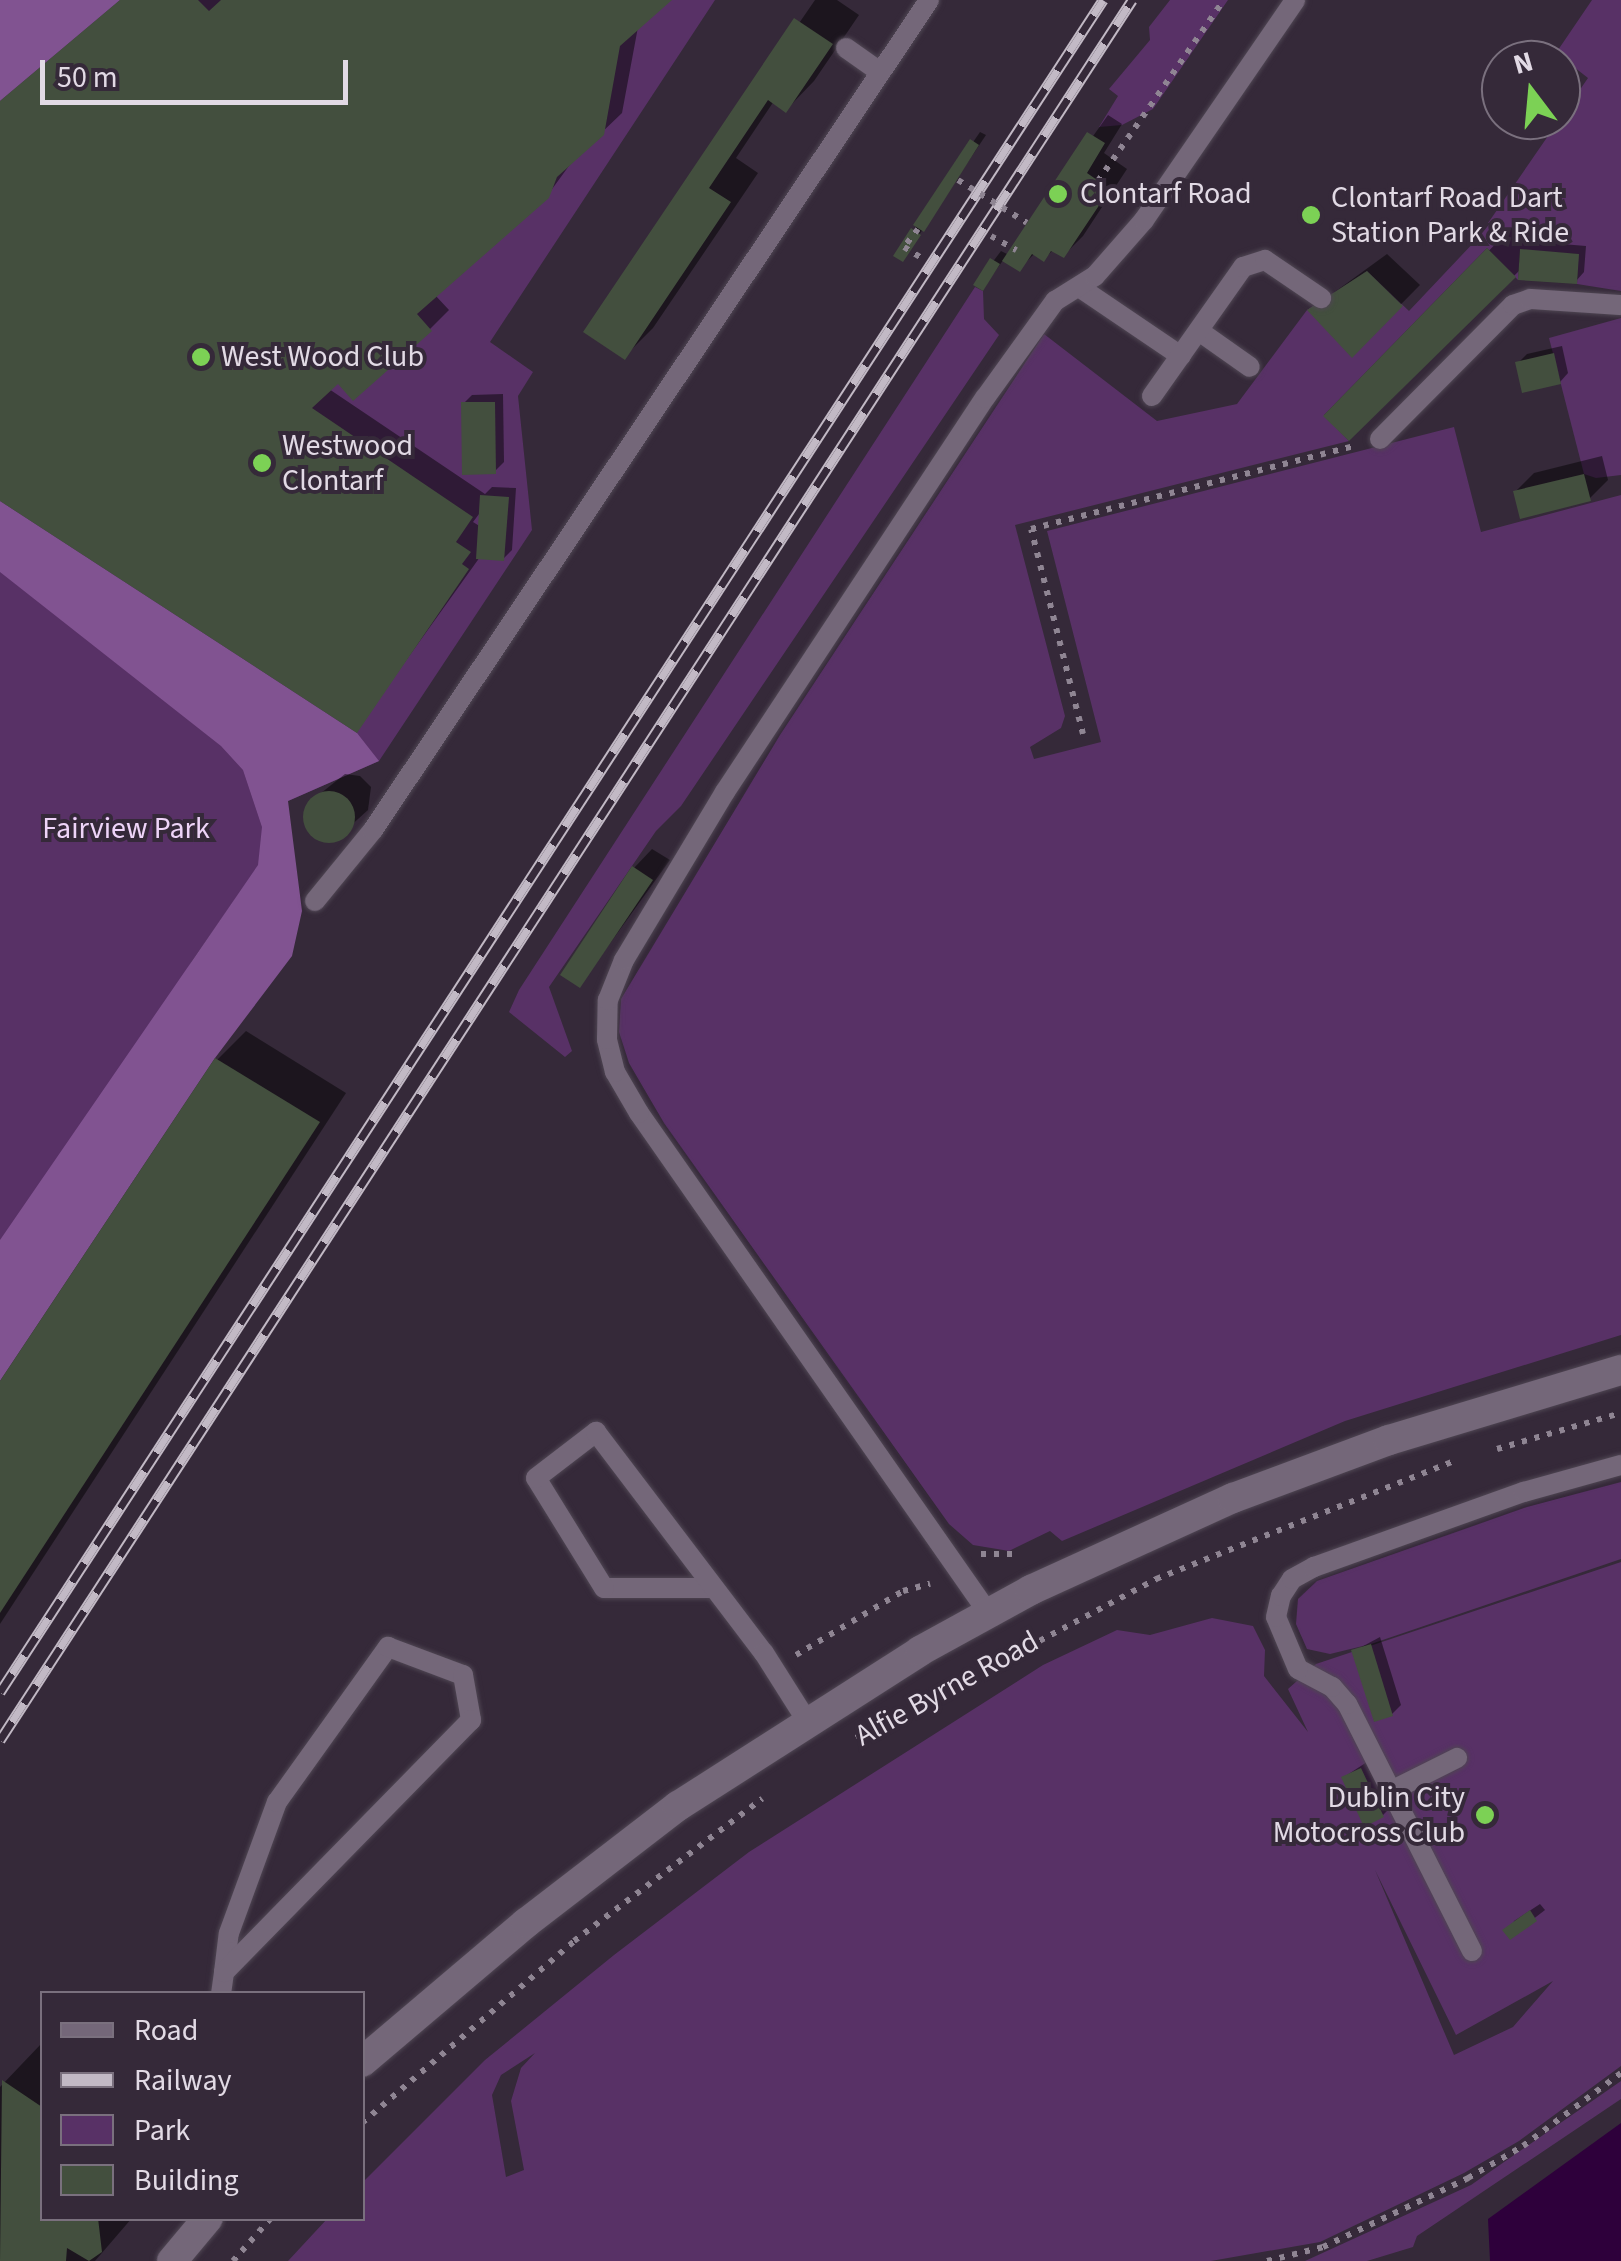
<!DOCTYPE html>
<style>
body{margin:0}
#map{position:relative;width:1621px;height:2261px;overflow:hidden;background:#352939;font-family:"Source Sans 3",sans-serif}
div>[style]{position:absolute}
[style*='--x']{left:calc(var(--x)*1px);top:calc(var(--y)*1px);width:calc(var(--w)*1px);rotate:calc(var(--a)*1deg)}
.green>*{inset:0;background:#583166}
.forest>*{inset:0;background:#815391}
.water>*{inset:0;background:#2e003b}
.shadow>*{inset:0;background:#0007}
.building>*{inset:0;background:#434f3e}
.round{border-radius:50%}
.path>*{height:6px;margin-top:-3px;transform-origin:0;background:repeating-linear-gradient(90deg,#8f8593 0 5px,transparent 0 13px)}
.roads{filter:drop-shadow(0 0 2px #4f4653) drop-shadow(0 0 2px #4f4653)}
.lane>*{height:20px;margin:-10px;padding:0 10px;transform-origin:10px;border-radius:10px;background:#746779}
.secondary>*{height:30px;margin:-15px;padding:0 15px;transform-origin:15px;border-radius:15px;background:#746779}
.rail>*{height:11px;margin-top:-5.5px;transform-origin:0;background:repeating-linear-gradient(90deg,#352939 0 22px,#c2b9c5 0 44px);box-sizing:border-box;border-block:2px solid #c2b9c5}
.path-bridge>*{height:6px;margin-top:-3px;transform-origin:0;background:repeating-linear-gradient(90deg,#8f8593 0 5px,transparent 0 13px)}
.dots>*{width:28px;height:28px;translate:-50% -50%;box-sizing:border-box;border:5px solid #352939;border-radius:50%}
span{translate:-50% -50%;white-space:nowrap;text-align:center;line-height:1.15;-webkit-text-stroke:8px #352939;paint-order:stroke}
.poi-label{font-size:30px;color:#e2dae5}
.left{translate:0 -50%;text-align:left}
.right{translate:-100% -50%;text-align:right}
.park-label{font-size:30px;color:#eed4f8}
.street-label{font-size:30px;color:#e2dae5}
.legend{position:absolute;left:40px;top:1991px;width:325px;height:230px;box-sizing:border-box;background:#352939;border:2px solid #7a707e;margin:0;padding:12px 18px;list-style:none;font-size:30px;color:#e2dae5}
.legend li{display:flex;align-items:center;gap:20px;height:50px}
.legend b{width:50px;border:2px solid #7a707e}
.north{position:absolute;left:1481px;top:40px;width:100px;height:100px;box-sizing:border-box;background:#352939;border:2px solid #7a707e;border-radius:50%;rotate:344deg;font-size:28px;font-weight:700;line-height:40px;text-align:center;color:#e2dae5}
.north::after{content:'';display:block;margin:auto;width:35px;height:45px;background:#7cd155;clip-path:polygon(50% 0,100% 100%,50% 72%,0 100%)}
.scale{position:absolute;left:40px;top:60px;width:308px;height:45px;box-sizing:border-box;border:5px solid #e2dae5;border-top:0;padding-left:12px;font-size:30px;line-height:35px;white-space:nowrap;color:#e2dae5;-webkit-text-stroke:8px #352939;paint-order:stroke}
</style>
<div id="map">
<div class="green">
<div style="clip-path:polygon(0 0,715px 0,490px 342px,533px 372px,518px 396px,532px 530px,379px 761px,288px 801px,261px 846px,259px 865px,192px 961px,0 1284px)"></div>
<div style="clip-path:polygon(1170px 0,1228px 0,1153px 109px,1122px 125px,1099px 127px,1118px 96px,1109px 89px,1150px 40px,1149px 27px)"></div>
<div style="clip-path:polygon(1592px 0,1621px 0,1621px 291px,1577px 284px,1578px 254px,1520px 250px,1518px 280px,1487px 248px,1324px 415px,1349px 441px,1015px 525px,1065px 716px,1061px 728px,1030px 747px,1034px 759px,1101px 742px,1047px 531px,1454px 427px,1481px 532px,1621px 495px,1621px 1335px,1345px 1421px,1062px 1541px,1050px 1531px,1009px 1551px,973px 1545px,949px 1524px,664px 1123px,629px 1063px,619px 1032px,621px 999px,780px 735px,1044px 334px,1157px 421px,1237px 404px,1307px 310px,1367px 271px,1409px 311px,1477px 239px,1588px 78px,1556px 53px)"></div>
<div style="clip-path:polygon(975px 287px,983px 291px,984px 319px,999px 335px,681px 806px,656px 831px,549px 987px,572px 1051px,565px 1057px,509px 1012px,519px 990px)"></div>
<div style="clip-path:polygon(1621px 318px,1621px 475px,1596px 478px,1584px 474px,1549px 338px)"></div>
<div style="clip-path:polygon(1621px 1482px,1621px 1559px,1371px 1644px,1330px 1654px,1307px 1649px,1296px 1624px,1298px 1599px,1317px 1581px,1527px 1507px)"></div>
<div style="clip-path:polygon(evenodd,1621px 1562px,1621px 2066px,1519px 2141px,1464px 2173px,1320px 2242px,1211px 2261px,288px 2261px,327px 2219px,362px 2218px,363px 2182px,485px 2060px,614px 1955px,749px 1852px,1043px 1665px,1117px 1630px,1150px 1635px,1212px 1618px,1253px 1626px,1265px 1650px,1264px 1676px,1308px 1732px,1288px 1689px,1316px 1664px,1621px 1562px,1375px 1870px,1456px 2035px,1553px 1981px,1513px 2027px,1454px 2055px,1375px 1870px,1621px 1562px,535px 2053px,521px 2068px,511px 2101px,524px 2170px,506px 2177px,492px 2095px,501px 2075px,535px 2053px)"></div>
<div style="clip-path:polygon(1621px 2081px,1621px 2099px,1417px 2236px,1413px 2247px,1367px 2261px,1305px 2261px,1471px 2185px)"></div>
</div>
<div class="forest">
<div style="clip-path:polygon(0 0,120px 0,0 101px)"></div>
<div style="clip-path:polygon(0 501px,357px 733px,379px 761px,288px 801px,302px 911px,292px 956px,215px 1058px,0 1381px,0 1240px,258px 865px,262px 827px,243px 770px,221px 746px,0 572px)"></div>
</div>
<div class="water">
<div style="clip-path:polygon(1621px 2123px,1621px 2261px,1490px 2261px,1488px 2219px)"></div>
</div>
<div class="shadow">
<div style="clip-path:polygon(evenodd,121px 0,668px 0,638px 27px,622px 113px,574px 159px,547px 196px,435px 295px,449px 310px,430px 329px,353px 397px,338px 381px,329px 389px,485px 494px,492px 487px,516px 488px,512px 550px,503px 559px,480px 557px,357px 729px,0 498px,0 103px,121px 0,482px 510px,481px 527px,473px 522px,482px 510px)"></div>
<div style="clip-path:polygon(815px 0,837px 0,859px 15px,814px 81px,786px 110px,774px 101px,736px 158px,758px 173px,653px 328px,625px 356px,587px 331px)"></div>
<div style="clip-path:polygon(1108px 115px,1122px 124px,1104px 153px,1127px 169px,1083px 236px,1064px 255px,1054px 249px,1044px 259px,1035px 253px,1019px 269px,1004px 259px,983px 288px,976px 284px,1001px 251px,1009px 255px)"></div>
<div style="clip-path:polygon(980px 132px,986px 135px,903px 259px,913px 230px)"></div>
<div style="clip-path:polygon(1517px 222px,1538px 242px,1586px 246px,1584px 272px,1576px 281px,1521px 269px,1349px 438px,1327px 416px)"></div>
<div style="clip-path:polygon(1387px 254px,1420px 285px,1352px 354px,1310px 310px)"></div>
<div style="clip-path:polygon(1562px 346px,1568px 373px,1560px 382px,1518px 363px,1527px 354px)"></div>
<div style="clip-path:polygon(503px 394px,504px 462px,495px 471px,463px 404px,472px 395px)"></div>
<div style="clip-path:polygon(1602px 456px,1608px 480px,1589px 499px,1515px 492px,1534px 473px)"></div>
<div style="clip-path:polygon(345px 774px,360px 776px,371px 787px,368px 810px,336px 839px,321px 839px,306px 822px,311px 801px)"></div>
<div style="clip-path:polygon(652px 849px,670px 860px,580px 985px,634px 868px)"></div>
<div style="clip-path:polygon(246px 1031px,346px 1093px,0 1624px,0 1385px,217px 1060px)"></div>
<div style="clip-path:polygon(1380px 1637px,1401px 1705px,1392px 1714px,1354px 1651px)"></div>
<div style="clip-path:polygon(1370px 1760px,1392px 1806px,1383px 1815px,1344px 1777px)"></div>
<div style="clip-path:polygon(1540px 1904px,1545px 1910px,1510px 1937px,1514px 1921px)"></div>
<div style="clip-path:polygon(41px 2044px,42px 2218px,132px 2218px,95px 2261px,0 2261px,0 2087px)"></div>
</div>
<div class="building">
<div style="clip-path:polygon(120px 0,198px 0,209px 11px,221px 0,672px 0,620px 46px,604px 135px,557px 177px,549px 198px,417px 314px,432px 331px,353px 401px,338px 384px,312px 408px,473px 517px,456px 542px,471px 552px,462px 564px,469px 569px,357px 733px,0 501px,0 101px)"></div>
<div style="clip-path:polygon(794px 18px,833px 44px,786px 113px,768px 100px,709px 188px,731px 202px,625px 360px,583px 332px)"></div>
<div style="clip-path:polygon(1087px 132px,1105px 143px,1087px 173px,1110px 189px,1064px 258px,1051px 251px,1044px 262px,1032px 254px,1020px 272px,1002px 261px)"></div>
<div style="clip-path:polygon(970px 139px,979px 145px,924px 232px,913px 225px)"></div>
<div style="clip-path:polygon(911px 228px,921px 235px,903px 262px,893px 256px)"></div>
<div style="clip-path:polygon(1487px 248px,1516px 277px,1349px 441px,1323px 416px)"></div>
<div style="clip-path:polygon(1520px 249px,1579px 254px,1577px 284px,1518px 280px)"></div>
<div style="clip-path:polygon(990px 258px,1000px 264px,983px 291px,973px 285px)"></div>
<div style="clip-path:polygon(1367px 271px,1403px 306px,1352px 358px,1307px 310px)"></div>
<div style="clip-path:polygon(1554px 353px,1561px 384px,1522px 393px,1515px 362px)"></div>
<div style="clip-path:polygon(461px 402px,495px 402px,496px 474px,462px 475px)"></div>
<div style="clip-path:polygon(1584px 474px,1591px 501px,1520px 519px,1513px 491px)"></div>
<div style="clip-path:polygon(480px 495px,509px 497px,504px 561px,476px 559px)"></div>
<div class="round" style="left:303px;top:791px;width:52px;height:52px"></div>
<div style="clip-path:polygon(632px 866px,653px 880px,580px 988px,560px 975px)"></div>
<div style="clip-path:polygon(215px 1058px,320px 1122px,0 1613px,0 1381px)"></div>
<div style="clip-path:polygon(1371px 1644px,1393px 1716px,1374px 1722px,1351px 1650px)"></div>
<div style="clip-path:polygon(1361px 1768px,1384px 1817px,1364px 1827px,1341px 1777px)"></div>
<div style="clip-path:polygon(1530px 1910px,1537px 1921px,1510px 1940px,1502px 1930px)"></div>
<div style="clip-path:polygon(2px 2080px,42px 2107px,42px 2218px,98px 2218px,102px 2252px,89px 2261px,67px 2248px,66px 2261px,0 2261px)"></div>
</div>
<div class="path">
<div style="--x:1098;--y:181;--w:221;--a:-55.2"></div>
<div style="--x:918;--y:229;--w:23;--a:128"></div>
<div style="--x:904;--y:247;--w:22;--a:32"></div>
<div style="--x:991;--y:236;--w:29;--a:29"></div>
<div style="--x:1083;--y:734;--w:211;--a:-104.2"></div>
<div style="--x:1031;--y:529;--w:334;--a:-14.4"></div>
<div style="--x:1497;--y:1449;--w:129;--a:-16.2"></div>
<div style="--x:981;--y:1554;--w:36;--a:0"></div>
<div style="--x:796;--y:1655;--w:125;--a:-30.9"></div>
<div style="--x:903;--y:1591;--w:28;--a:-15"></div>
<div style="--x:856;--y:1738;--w:340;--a:-27.9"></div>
<div style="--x:1156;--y:1579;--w:318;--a:-21.6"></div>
<div style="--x:362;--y:2123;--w:279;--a:-40.6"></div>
<div style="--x:574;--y:1941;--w:236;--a:-37.1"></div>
<div style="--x:233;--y:2261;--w:57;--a:-48.5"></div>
<div style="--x:1267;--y:2261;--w:58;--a:-14"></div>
<div style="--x:1323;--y:2247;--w:161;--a:-25.4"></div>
<div style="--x:1468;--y:2178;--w:64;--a:-30.2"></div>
<div style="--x:1523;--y:2146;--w:122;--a:-36.7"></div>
</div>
<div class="roads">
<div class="lane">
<div style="--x:846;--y:48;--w:42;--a:35.2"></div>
<div style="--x:1079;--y:287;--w:123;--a:34.1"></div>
<div style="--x:1199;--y:331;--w:62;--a:35.2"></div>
<div style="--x:1152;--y:396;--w:158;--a:-54.8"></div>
<div style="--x:1243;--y:267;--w:23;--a:-18"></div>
<div style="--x:1265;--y:260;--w:68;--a:34.2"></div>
<div style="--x:1380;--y:439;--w:189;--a:-45.2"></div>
<div style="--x:1513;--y:305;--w:18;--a:-19"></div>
<div style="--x:1530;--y:299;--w:91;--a:3.8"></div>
<div style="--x:315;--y:901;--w:92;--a:-50.8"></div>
<div style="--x:373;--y:830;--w:999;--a:-56.18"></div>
<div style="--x:713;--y:1588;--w:109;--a:180"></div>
<div style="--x:604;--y:1588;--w:129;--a:-121.7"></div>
<div style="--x:536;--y:1478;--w:76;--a:-37.5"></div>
<div style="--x:596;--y:1432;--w:278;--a:52.8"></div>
<div style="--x:764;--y:1653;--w:80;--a:57.7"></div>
<div style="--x:989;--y:1614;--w:611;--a:-124.94"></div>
<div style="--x:639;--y:1113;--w:48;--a:-120.3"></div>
<div style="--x:615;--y:1072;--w:34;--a:-104"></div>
<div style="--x:607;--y:1039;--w:39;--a:-89"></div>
<div style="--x:608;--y:1000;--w:43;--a:-68.2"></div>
<div style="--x:624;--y:960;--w:196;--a:-59"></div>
<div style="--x:725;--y:792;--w:472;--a:-56.6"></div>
<div style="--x:985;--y:398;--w:120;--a:-54.2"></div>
<div style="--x:1055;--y:301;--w:47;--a:-32"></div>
<div style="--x:1095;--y:276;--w:74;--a:-48.8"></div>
<div style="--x:1144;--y:220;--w:267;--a:-55.5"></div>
<div style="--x:1391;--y:1791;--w:74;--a:-26.6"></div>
<div style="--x:1472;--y:1951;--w:277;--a:-116.8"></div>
<div style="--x:1347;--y:1704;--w:23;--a:-131"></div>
<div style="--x:1332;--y:1687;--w:38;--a:-152"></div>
<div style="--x:1298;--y:1669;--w:56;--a:-112.9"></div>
<div style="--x:1276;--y:1617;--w:22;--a:-77"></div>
<div style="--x:1281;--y:1596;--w:20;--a:-57"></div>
<div style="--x:1292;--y:1579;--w:25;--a:-29"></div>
<div style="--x:1314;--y:1567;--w:223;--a:-19.7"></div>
<div style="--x:1524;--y:1492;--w:101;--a:-15.6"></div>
<div style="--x:221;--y:1994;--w:22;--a:-82"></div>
<div style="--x:224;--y:1972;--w:39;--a:-83"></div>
<div style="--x:229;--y:1933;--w:140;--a:-69.9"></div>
<div style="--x:277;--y:1802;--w:191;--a:-54.4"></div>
<div style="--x:388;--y:1647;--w:80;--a:20.5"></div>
<div style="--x:463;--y:1675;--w:46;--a:79.9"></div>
<div style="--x:471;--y:1720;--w:353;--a:134.4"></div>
</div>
<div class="secondary">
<div style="--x:362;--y:2062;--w:215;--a:-40.3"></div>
<div style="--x:526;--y:1923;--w:192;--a:-37.6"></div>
<div style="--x:678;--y:1806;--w:287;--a:-32.6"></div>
<div style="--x:920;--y:1651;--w:127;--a:-28.8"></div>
<div style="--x:1031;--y:1590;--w:222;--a:-24.5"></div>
<div style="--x:1233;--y:1498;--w:166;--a:-20.4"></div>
<div style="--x:1389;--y:1440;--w:242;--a:-16.8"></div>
<div style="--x:172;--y:2261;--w:56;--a:-50.1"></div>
</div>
</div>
<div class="rail">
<div style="--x:0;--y:1692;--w:2020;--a:-56.9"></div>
<div style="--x:0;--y:1740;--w:2076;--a:-56.95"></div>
</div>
<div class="path-bridge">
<div style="--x:958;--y:180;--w:81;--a:31.9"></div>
</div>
<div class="dots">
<div style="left:1058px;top:194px;background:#7cd155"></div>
<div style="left:1311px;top:215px;background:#7cd155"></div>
<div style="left:201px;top:357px;background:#7cd155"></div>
<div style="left:262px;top:463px;background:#7cd155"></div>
<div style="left:1485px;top:1815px;background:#7cd155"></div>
</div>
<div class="poi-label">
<span class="left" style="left:1080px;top:194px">Clontarf Road</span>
<span class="left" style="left:1331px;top:215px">Clontarf Road Dart<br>Station Park &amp; Ride</span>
<span class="left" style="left:221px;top:357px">West Wood Club</span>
<span class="left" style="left:282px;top:463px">Westwood<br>Clontarf</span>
<span class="right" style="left:1465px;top:1815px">Dublin City<br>Motocross Club</span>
</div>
<div class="park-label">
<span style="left:126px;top:829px">Fairview Park</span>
</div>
<div class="street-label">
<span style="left:947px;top:1689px;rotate:-29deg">Alfie Byrne Road</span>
</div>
<ul class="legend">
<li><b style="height:12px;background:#746779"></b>Road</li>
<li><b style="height:12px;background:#c2b9c5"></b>Railway</li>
<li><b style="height:28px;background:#583166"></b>Park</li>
<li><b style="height:28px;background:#434f3e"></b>Building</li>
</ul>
<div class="north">N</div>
<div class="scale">50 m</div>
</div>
